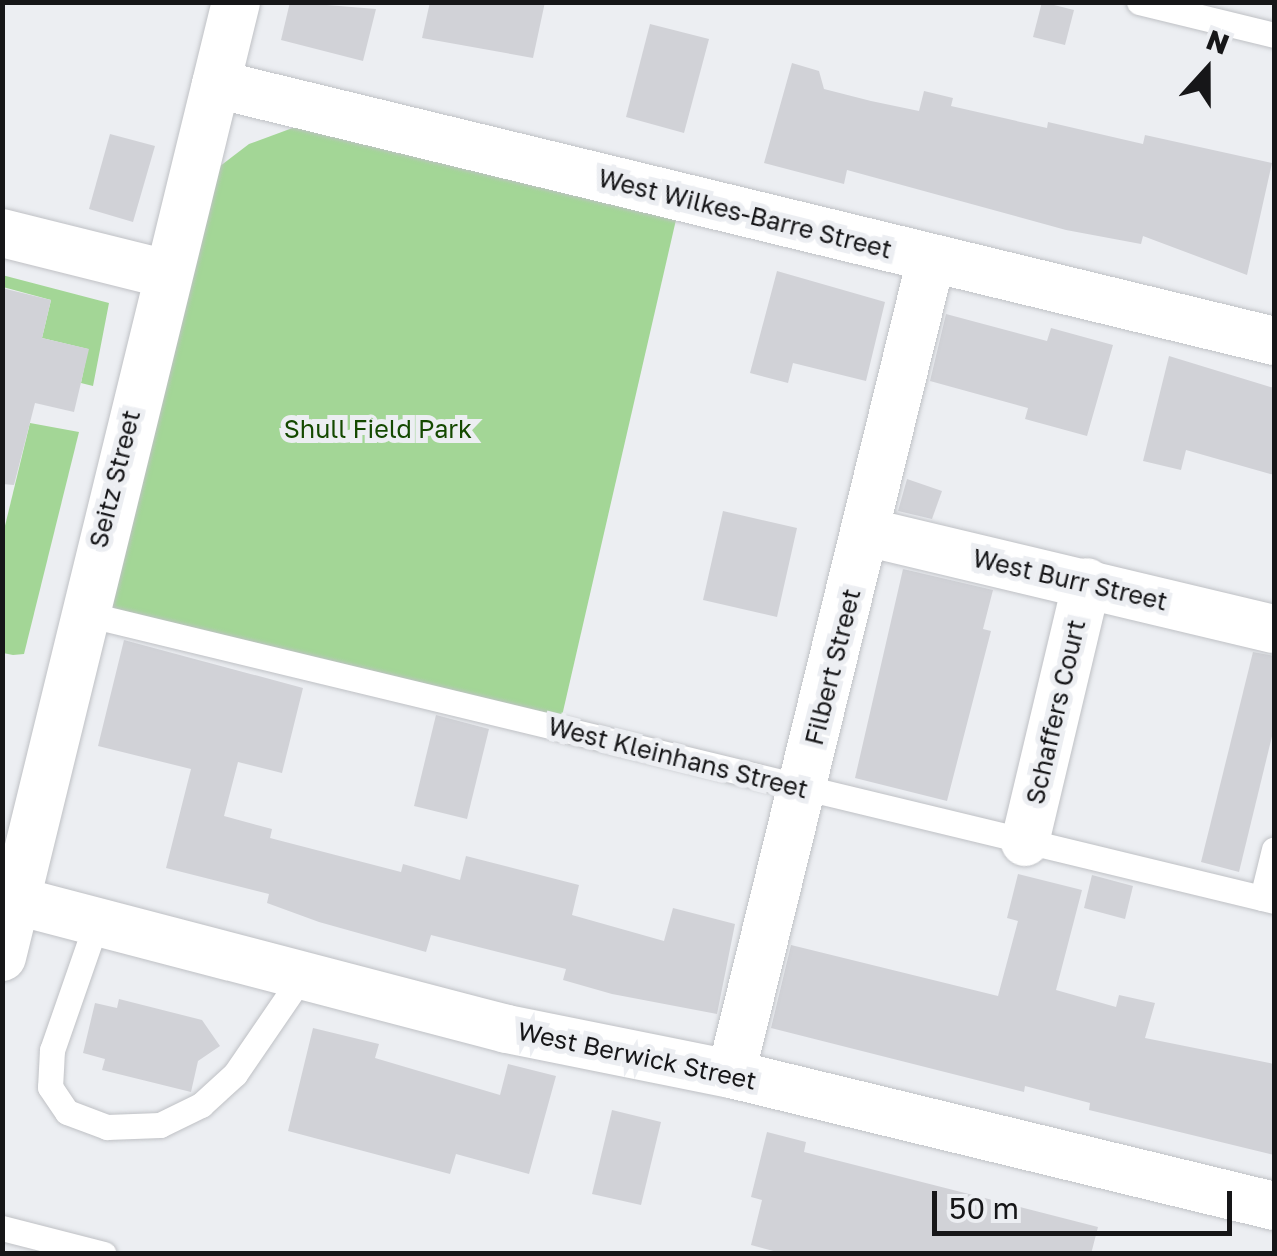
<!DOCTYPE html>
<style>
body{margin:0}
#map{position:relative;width:1277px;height:1256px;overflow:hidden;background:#eceef2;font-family:"Golos Text",sans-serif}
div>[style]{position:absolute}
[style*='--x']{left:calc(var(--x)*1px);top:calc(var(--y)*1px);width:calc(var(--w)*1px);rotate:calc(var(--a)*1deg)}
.green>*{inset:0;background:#a3d696}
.building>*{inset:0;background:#d1d2d7}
.roads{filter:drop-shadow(0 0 2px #bfc1c5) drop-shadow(0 0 2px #bfc1c5)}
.lane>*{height:25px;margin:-12.5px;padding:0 12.5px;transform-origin:12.5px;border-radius:12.5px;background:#fff}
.street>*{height:48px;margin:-24px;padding:0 24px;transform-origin:24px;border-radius:24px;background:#fff}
span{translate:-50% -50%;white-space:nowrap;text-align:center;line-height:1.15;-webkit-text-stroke:10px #eceef2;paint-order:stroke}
.street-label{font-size:25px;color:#161618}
.park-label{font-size:25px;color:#144900}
.frame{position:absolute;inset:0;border:5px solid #161618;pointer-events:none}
.north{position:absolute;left:1157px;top:20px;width:100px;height:100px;-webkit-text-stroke:8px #eceef2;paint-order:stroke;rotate:21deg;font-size:28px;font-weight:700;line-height:40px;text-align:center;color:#161618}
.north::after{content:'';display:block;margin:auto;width:35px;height:45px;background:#161618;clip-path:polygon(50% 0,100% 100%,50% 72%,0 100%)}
.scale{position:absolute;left:932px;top:1191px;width:300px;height:45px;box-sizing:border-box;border:5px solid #161618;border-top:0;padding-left:12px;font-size:30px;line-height:35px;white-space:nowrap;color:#161618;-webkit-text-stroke:8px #eceef2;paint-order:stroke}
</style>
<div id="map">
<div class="green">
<div style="clip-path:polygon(333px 113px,681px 198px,559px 729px,82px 613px,211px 173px,249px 144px)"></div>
<div style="clip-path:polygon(2px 275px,109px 303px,93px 386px,81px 383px,88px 349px,42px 338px,51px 300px,3px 287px)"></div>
<div style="clip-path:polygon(30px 423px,79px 432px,24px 654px,13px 655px,3px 653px,3px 534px)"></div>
</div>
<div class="building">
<div style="clip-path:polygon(290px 2px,376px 9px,363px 61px,281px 40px)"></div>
<div style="clip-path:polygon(430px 2px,545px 2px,533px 58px,422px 38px)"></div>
<div style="clip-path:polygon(1042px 2px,1074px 10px,1065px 45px,1033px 37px)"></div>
<div style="clip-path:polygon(650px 24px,709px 39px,684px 133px,626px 117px)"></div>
<div style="clip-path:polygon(792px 63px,819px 71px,824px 89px,871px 101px,919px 111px,924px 91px,953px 98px,951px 106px,1047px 128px,1048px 122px,1143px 144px,1145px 135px,1272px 163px,1247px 275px,1143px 236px,1141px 244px,1066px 230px,847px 170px,844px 184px,764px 163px)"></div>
<div style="clip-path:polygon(110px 134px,155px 146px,133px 222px,89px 209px)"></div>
<div style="clip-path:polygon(777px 271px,885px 302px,866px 381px,793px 363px,788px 383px,750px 373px)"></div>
<div style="clip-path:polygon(2px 288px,51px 300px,42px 338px,89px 349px,74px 412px,35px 403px,14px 485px,2px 484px)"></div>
<div style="clip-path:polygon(946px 314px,1047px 341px,1051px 328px,1113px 345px,1087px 436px,1025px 419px,1028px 408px,930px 381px)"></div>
<div style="clip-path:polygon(1169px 356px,1274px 388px,1274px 475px,1186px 450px,1181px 470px,1143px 461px)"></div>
<div style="clip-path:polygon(907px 479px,942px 491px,932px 519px,898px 511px)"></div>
<div style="clip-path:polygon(723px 511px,797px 528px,777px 617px,703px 600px)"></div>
<div style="clip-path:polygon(903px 569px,993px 590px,983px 629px,991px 631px,947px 801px,855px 778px)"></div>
<div style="clip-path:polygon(124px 640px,303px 688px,282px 773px,238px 762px,224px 816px,272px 829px,270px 838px,401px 872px,403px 864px,460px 880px,466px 856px,579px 885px,572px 915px,664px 941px,673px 908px,735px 924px,717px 1014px,612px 994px,563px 980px,566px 969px,431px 935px,426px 952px,319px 922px,267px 903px,269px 894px,166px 868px,191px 769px,98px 746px)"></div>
<div style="clip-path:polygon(1253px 652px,1274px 656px,1274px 728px,1239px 872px,1201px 862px)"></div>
<div style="clip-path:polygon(436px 715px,489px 729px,467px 819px,414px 806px)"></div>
<div style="clip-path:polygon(1018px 874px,1082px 890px,1056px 990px,1116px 1007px,1119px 995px,1155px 1003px,1145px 1038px,1274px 1064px,1274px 1155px,1089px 1110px,1090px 1103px,1025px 1086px,1024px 1092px,771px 1028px,791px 945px,998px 996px,1018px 921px,1007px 918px)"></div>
<div style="clip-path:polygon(1092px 875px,1133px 886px,1125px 919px,1084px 908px)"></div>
<div style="clip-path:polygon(119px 999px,202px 1020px,220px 1046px,198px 1061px,191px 1092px,102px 1070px,105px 1059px,83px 1053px,95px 1003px,117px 1008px)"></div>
<div style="clip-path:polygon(313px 1028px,379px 1044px,375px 1058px,500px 1095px,508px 1064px,556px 1076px,529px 1174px,456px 1154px,450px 1174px,288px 1131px)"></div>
<div style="clip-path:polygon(612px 1110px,661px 1122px,641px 1205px,592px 1194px)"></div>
<div style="clip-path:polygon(767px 1132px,806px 1142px,804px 1152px,1098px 1227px,1091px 1254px,785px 1254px,751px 1245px,762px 1200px,751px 1197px)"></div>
</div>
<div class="roads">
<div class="lane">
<div style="--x:1139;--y:2;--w:139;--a:13.7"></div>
<div style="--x:82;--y:613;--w:1226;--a:13.58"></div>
<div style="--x:1262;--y:898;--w:50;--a:-76.2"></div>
<div style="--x:97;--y:921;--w:137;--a:109.2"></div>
<div style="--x:52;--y:1050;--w:37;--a:93"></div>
<div style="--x:50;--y:1087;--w:30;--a:56"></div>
<div style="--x:67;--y:1112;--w:43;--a:20.6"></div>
<div style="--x:107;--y:1127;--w:53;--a:-2.2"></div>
<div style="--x:160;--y:1125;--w:46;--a:-26"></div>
<div style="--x:201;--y:1105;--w:46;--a:-42.4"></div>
<div style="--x:235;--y:1074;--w:119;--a:-55.6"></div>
<div style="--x:2;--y:1228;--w:105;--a:14.3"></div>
</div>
<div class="street">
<div style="--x:216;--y:84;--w:1089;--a:13.65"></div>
<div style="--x:2;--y:233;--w:169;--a:14"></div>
<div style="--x:866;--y:532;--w:419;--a:13.4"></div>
<div style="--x:1025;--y:842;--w:267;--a:-76.6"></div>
<div style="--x:2;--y:897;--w:522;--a:14.65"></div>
<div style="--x:507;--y:1029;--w:228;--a:11.4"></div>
<div style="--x:731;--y:1074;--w:559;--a:13.66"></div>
<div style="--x:2;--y:957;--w:983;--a:-76.23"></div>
<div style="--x:731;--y:1074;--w:838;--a:-76.2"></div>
</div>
</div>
<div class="street-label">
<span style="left:745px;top:214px;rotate:14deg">West Wilkes-Barre Street</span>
<span style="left:115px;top:479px;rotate:-76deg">Seitz Street</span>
<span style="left:1070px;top:580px;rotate:13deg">West Burr Street</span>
<span style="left:833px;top:667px;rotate:-76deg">Filbert Street</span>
<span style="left:1056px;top:712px;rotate:-77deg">Schaffers Court</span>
<span style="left:678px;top:758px;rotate:14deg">West Kleinhans Street</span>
<span style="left:637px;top:1056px;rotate:12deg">West Berwick Street</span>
</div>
<div class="park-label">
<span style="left:378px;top:429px">Shull Field Park</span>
</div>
<div class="frame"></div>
<div class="north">N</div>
<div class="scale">50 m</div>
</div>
